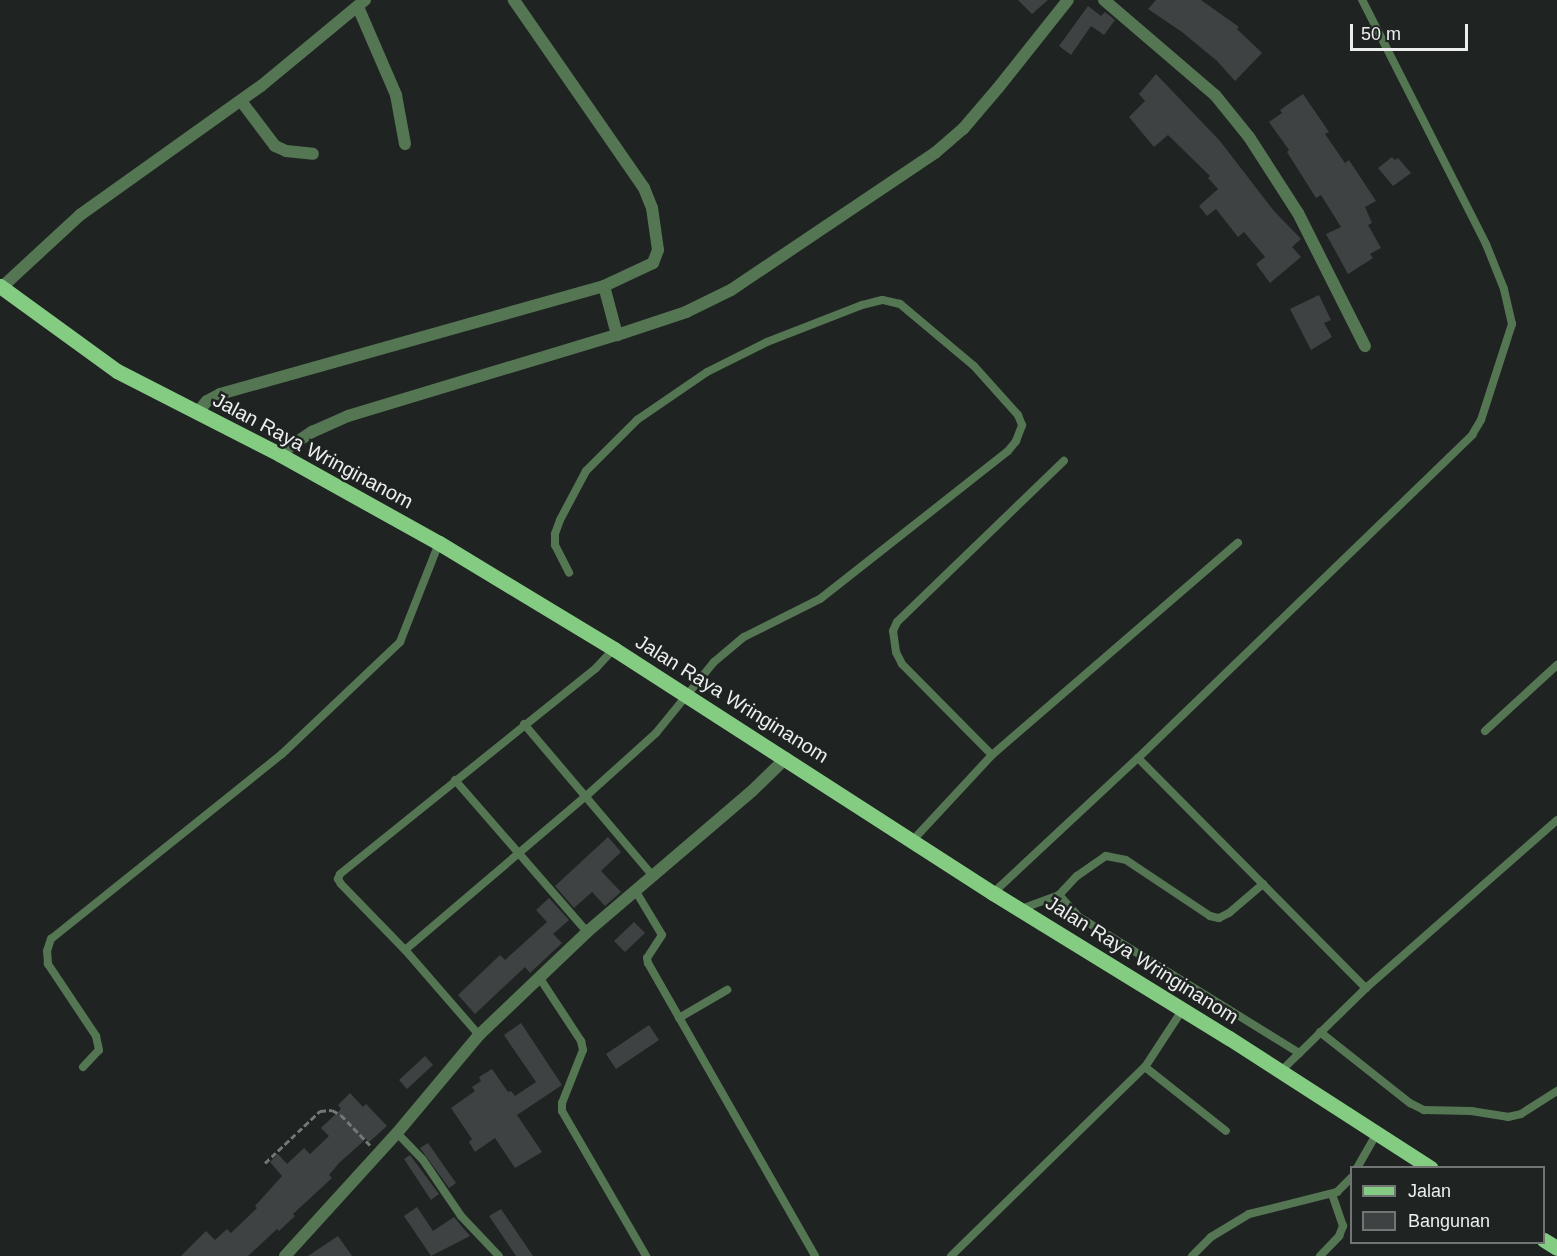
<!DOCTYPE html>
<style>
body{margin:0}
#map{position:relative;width:1557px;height:1256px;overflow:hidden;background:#1f2322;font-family:Helvetica,sans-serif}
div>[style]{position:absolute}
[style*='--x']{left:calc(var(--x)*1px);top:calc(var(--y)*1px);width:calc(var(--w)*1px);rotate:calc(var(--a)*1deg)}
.building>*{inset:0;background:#3e4243}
.path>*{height:3px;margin-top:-1.5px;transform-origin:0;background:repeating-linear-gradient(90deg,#737776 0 6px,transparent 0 9px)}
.service>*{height:8px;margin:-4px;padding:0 4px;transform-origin:4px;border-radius:4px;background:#557653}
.minor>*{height:12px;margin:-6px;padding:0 6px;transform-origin:6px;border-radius:6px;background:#557653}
.primary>*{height:15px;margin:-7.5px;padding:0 7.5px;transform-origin:7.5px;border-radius:7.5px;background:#85cc83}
span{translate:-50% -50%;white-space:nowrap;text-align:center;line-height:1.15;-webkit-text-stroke:5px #1f2322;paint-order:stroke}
.street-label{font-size:20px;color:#ecefee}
.legend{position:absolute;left:1350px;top:1166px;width:195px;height:78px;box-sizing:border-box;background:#1f2322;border:2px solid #717574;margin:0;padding:8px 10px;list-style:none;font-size:18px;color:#ecefee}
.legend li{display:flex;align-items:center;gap:12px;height:30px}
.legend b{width:30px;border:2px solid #717574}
.scale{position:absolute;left:1350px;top:24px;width:118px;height:27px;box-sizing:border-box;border:3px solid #ecefee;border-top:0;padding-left:8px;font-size:18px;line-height:21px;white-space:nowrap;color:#ecefee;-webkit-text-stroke:4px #1f2322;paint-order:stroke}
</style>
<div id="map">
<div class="building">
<div style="clip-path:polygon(1018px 0,1048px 0,1032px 14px)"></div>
<div style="clip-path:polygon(1156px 0,1201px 0,1239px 27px,1237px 29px,1262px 53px,1235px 81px,1217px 61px,1182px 32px,1148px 9px)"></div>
<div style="clip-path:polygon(1088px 6px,1101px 16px,1105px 12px,1115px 20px,1104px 35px,1091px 26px,1071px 55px,1059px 46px)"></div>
<div style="clip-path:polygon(1156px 74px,1220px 141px,1274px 211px,1301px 239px,1292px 247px,1301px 257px,1270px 283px,1256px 264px,1265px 257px,1244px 232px,1238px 237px,1216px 209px,1207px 216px,1199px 206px,1218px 189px,1208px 178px,1210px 176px,1168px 135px,1154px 147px,1129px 117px,1145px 101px,1139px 94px)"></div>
<div style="clip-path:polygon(1303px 94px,1329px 132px,1325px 134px,1345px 163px,1349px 160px,1376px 201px,1365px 207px,1372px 223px,1368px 225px,1381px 248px,1370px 254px,1373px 258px,1348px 274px,1326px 234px,1341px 227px,1321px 195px,1316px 198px,1287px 152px,1289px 150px,1269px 122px,1282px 113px,1280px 110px)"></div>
<div style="clip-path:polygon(1392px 157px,1395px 160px,1398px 158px,1411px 173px,1393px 186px,1378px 168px)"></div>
<div style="clip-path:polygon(1319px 295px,1331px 320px,1324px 323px,1332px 337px,1311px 350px,1290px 309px)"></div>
<div style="clip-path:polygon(608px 837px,621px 852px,601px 871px,621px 892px,605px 906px,592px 892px,574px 908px,555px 886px)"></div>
<div style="clip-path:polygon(549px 898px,569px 920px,553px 934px,562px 943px,530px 973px,525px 967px,475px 1014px,458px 995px,500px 955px,505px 960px,547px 922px,536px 910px)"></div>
<div style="clip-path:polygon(634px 922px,645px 933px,625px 952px,614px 941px)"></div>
<div style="clip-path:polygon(521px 1023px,562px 1085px,517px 1115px,542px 1152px,515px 1168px,495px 1138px,475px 1152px,469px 1142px,472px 1139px,451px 1108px,475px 1091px,472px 1087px,481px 1081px,479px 1077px,492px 1069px,508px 1092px,511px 1091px,515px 1096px,536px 1082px,504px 1035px)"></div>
<div style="clip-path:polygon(649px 1025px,659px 1040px,616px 1069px,606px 1054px)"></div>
<div style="clip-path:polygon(425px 1056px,433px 1065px,407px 1089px,399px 1080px)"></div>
<div style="clip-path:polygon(350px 1093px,363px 1107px,366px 1104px,387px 1126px,369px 1142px,366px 1139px,339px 1163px,329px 1175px,332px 1178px,293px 1214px,295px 1216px,279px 1231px,277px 1229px,248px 1256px,181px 1256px,206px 1231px,215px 1240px,227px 1229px,231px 1233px,257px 1208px,255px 1206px,282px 1176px,270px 1162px,278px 1154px,287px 1164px,304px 1148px,310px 1154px,329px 1136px,321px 1128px,341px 1109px,338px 1105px)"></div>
<div style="clip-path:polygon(428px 1143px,456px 1183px,449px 1188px,420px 1148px)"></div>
<div style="clip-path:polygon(410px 1155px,439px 1194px,431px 1200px,404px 1159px)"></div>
<div style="clip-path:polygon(417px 1207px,433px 1231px,454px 1217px,470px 1236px,431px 1256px,404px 1216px)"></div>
<div style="clip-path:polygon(501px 1209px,533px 1256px,516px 1256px,489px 1216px)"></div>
<div style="clip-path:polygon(338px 1236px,352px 1256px,308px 1256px)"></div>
</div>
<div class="path">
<div style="--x:265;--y:1163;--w:76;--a:-43.4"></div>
<div style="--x:320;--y:1111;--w:12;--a:-5"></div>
<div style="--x:332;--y:1110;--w:10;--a:29"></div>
<div style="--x:341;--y:1115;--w:42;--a:46"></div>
</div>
<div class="service">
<div style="--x:524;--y:724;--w:198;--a:49.7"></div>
<div style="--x:1485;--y:731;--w:98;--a:-42.5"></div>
<div style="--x:992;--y:755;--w:128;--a:-134.7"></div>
<div style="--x:902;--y:664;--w:13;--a:-117"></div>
<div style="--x:896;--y:652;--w:21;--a:-98"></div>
<div style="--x:893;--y:631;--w:10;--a:-66"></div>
<div style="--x:897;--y:622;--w:232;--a:-44"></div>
<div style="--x:1138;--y:758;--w:324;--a:45.3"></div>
<div style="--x:455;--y:780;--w:201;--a:49"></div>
<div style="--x:913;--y:840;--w:116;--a:-47.1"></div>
<div style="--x:992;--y:755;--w:325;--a:-40.8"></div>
<div style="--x:635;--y:890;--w:52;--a:59"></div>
<div style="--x:662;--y:935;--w:27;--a:123"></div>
<div style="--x:647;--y:958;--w:5;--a:79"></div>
<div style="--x:648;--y:963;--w:337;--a:60.3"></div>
<div style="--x:993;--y:893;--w:198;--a:-43"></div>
<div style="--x:1138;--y:758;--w:465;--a:-44"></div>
<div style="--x:1472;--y:435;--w:17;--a:-59"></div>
<div style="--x:1481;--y:420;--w:101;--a:-72.1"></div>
<div style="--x:1512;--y:324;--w:36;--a:-103"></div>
<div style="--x:1504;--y:289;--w:48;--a:-111.8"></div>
<div style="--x:1486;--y:244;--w:274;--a:-116.9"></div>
<div style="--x:1059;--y:895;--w:30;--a:48"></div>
<div style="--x:1079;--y:917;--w:259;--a:31.7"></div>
<div style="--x:1021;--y:909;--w:40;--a:-20.2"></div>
<div style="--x:1059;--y:895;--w:26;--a:-47"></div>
<div style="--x:1077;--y:876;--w:35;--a:-35"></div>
<div style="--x:1106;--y:856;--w:20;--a:11"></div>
<div style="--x:1126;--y:860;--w:101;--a:33.7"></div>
<div style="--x:1210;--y:916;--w:9;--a:13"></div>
<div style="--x:1219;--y:918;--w:11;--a:-27"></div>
<div style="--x:1229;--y:913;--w:45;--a:-40.5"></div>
<div style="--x:405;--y:950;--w:236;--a:-40.4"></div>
<div style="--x:585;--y:797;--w:96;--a:-42"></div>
<div style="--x:656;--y:733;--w:92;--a:-50.8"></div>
<div style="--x:714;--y:662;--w:39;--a:-40"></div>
<div style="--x:744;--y:637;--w:85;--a:-26.6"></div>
<div style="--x:820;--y:599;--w:239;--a:-38.2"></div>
<div style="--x:1008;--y:451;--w:13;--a:-51"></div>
<div style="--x:1016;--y:441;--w:17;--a:-69"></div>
<div style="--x:1022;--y:425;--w:11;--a:-112"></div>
<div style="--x:1018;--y:415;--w:66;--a:-131.9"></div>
<div style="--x:974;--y:366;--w:97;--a:-140"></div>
<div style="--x:900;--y:304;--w:18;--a:-167"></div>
<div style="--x:882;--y:300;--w:21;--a:166"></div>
<div style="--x:862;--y:305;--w:102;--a:158.7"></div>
<div style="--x:767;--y:342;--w:67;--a:153.4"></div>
<div style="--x:707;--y:372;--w:85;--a:145.6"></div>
<div style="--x:637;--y:420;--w:72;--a:135"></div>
<div style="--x:586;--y:471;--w:55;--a:118"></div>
<div style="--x:560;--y:520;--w:15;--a:110"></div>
<div style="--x:555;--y:534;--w:11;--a:90"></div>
<div style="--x:555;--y:545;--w:31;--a:63"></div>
<div style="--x:539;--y:977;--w:77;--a:56.7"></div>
<div style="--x:581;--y:1041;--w:9;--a:77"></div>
<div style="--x:583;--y:1050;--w:57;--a:111.6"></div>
<div style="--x:562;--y:1103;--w:8;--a:90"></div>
<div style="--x:562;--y:1111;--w:168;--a:59.9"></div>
<div style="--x:679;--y:1018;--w:56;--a:-30.3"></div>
<div style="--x:1320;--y:1032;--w:115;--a:38.3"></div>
<div style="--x:1410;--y:1103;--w:16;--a:27"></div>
<div style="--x:1424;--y:1110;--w:47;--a:1.2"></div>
<div style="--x:1471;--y:1111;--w:37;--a:9"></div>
<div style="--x:1508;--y:1117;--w:13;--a:-13"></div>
<div style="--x:1521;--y:1114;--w:43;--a:-32.6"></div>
<div style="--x:479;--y:1035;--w:113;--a:-131"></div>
<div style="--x:405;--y:950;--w:92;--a:-134.1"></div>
<div style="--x:341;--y:884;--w:6;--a:-121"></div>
<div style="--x:338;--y:879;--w:5;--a:-68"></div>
<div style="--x:340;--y:874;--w:329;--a:-38.8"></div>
<div style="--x:596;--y:668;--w:26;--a:-47"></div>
<div style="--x:83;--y:1067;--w:23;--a:-47"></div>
<div style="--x:99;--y:1050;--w:14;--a:-102"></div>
<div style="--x:96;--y:1036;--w:87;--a:-123.7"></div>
<div style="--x:48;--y:964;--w:13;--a:-94"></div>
<div style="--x:47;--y:951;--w:13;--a:-72"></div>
<div style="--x:51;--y:939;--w:296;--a:-38.7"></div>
<div style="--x:282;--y:754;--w:163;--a:-43.5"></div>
<div style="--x:400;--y:642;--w:106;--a:-68.5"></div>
<div style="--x:1145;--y:1067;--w:103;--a:38.3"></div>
<div style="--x:1280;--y:1072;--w:120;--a:-44.3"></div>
<div style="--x:1366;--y:988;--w:254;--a:-41.3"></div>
<div style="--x:397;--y:1133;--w:37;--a:46"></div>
<div style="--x:423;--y:1160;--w:68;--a:55.8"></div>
<div style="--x:461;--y:1216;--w:55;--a:46.5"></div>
<div style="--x:1357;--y:1168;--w:40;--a:-60.3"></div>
<div style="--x:951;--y:1256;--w:271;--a:-44.3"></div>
<div style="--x:1145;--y:1067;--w:69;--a:-56.8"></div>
<div style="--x:1192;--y:1256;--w:27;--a:-45"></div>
<div style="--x:1211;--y:1237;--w:44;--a:-31.2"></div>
<div style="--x:1249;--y:1214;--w:91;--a:-14"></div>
<div style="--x:1337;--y:1192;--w:21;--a:-45"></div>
<div style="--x:1320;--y:1256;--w:28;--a:-46"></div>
<div style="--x:1339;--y:1236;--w:11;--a:-68"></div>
<div style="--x:1343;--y:1226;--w:34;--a:-109"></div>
</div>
<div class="minor">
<div style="--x:1104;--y:0;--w:146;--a:40.6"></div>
<div style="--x:1215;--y:95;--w:54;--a:51"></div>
<div style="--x:1249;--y:137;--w:90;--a:57.2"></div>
<div style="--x:1298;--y:213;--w:149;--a:63.3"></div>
<div style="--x:358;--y:7;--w:96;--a:66.6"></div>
<div style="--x:396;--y:95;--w:50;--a:79.6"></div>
<div style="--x:241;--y:101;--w:56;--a:52.9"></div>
<div style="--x:275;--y:146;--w:12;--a:24"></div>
<div style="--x:286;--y:151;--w:27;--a:6"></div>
<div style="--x:604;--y:286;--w:51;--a:75.1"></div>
<div style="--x:2;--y:287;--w:106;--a:-42.7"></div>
<div style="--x:80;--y:215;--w:222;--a:-35.5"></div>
<div style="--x:261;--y:86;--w:135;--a:-39.6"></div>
<div style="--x:198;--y:412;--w:14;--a:-51"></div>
<div style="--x:207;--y:401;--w:15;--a:-28"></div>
<div style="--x:220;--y:394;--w:399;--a:-15.7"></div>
<div style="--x:604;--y:286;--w:54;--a:-25.1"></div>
<div style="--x:653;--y:263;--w:14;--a:-69"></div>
<div style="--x:658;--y:250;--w:42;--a:-98.1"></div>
<div style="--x:652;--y:208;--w:22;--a:-112"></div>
<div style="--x:644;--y:188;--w:229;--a:-124.7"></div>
<div style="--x:279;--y:454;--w:40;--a:-34"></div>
<div style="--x:312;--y:432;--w:39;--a:-24"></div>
<div style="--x:348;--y:416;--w:281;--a:-16.8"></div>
<div style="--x:617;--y:335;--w:73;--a:-18.4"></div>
<div style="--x:686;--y:312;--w:50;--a:-26.1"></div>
<div style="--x:731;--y:290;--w:246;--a:-33.9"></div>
<div style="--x:935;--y:153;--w:37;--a:-41"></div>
<div style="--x:963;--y:129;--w:54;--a:-49.5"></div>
<div style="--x:998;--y:88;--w:112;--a:-51.5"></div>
<div style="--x:285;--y:1256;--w:166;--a:-47.7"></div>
<div style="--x:397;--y:1133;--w:128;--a:-50.1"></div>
<div style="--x:479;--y:1035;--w:149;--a:-43.6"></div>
<div style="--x:587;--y:932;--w:218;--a:-40.5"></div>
<div style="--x:753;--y:790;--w:46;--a:-44.1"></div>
</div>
<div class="primary">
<div style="--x:0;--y:286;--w:145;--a:36"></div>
<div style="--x:117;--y:371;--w:182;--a:27.1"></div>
<div style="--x:279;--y:454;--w:183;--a:29.1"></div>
<div style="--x:439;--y:543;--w:205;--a:31.2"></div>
<div style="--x:614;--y:649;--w:451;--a:32.8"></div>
<div style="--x:993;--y:893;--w:277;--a:31.6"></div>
<div style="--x:1229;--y:1038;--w:240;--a:32.8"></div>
<div style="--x:1544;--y:1240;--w:15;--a:32"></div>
</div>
<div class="street-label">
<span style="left:313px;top:451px;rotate:28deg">Jalan Raya Wringinanom</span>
<span style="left:732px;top:699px;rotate:32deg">Jalan Raya Wringinanom</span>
<span style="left:1142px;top:960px;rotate:32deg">Jalan Raya Wringinanom</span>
</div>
<ul class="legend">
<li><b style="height:8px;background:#85cc83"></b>Jalan</li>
<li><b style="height:16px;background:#3e4243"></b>Bangunan</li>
</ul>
<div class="scale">50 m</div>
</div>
